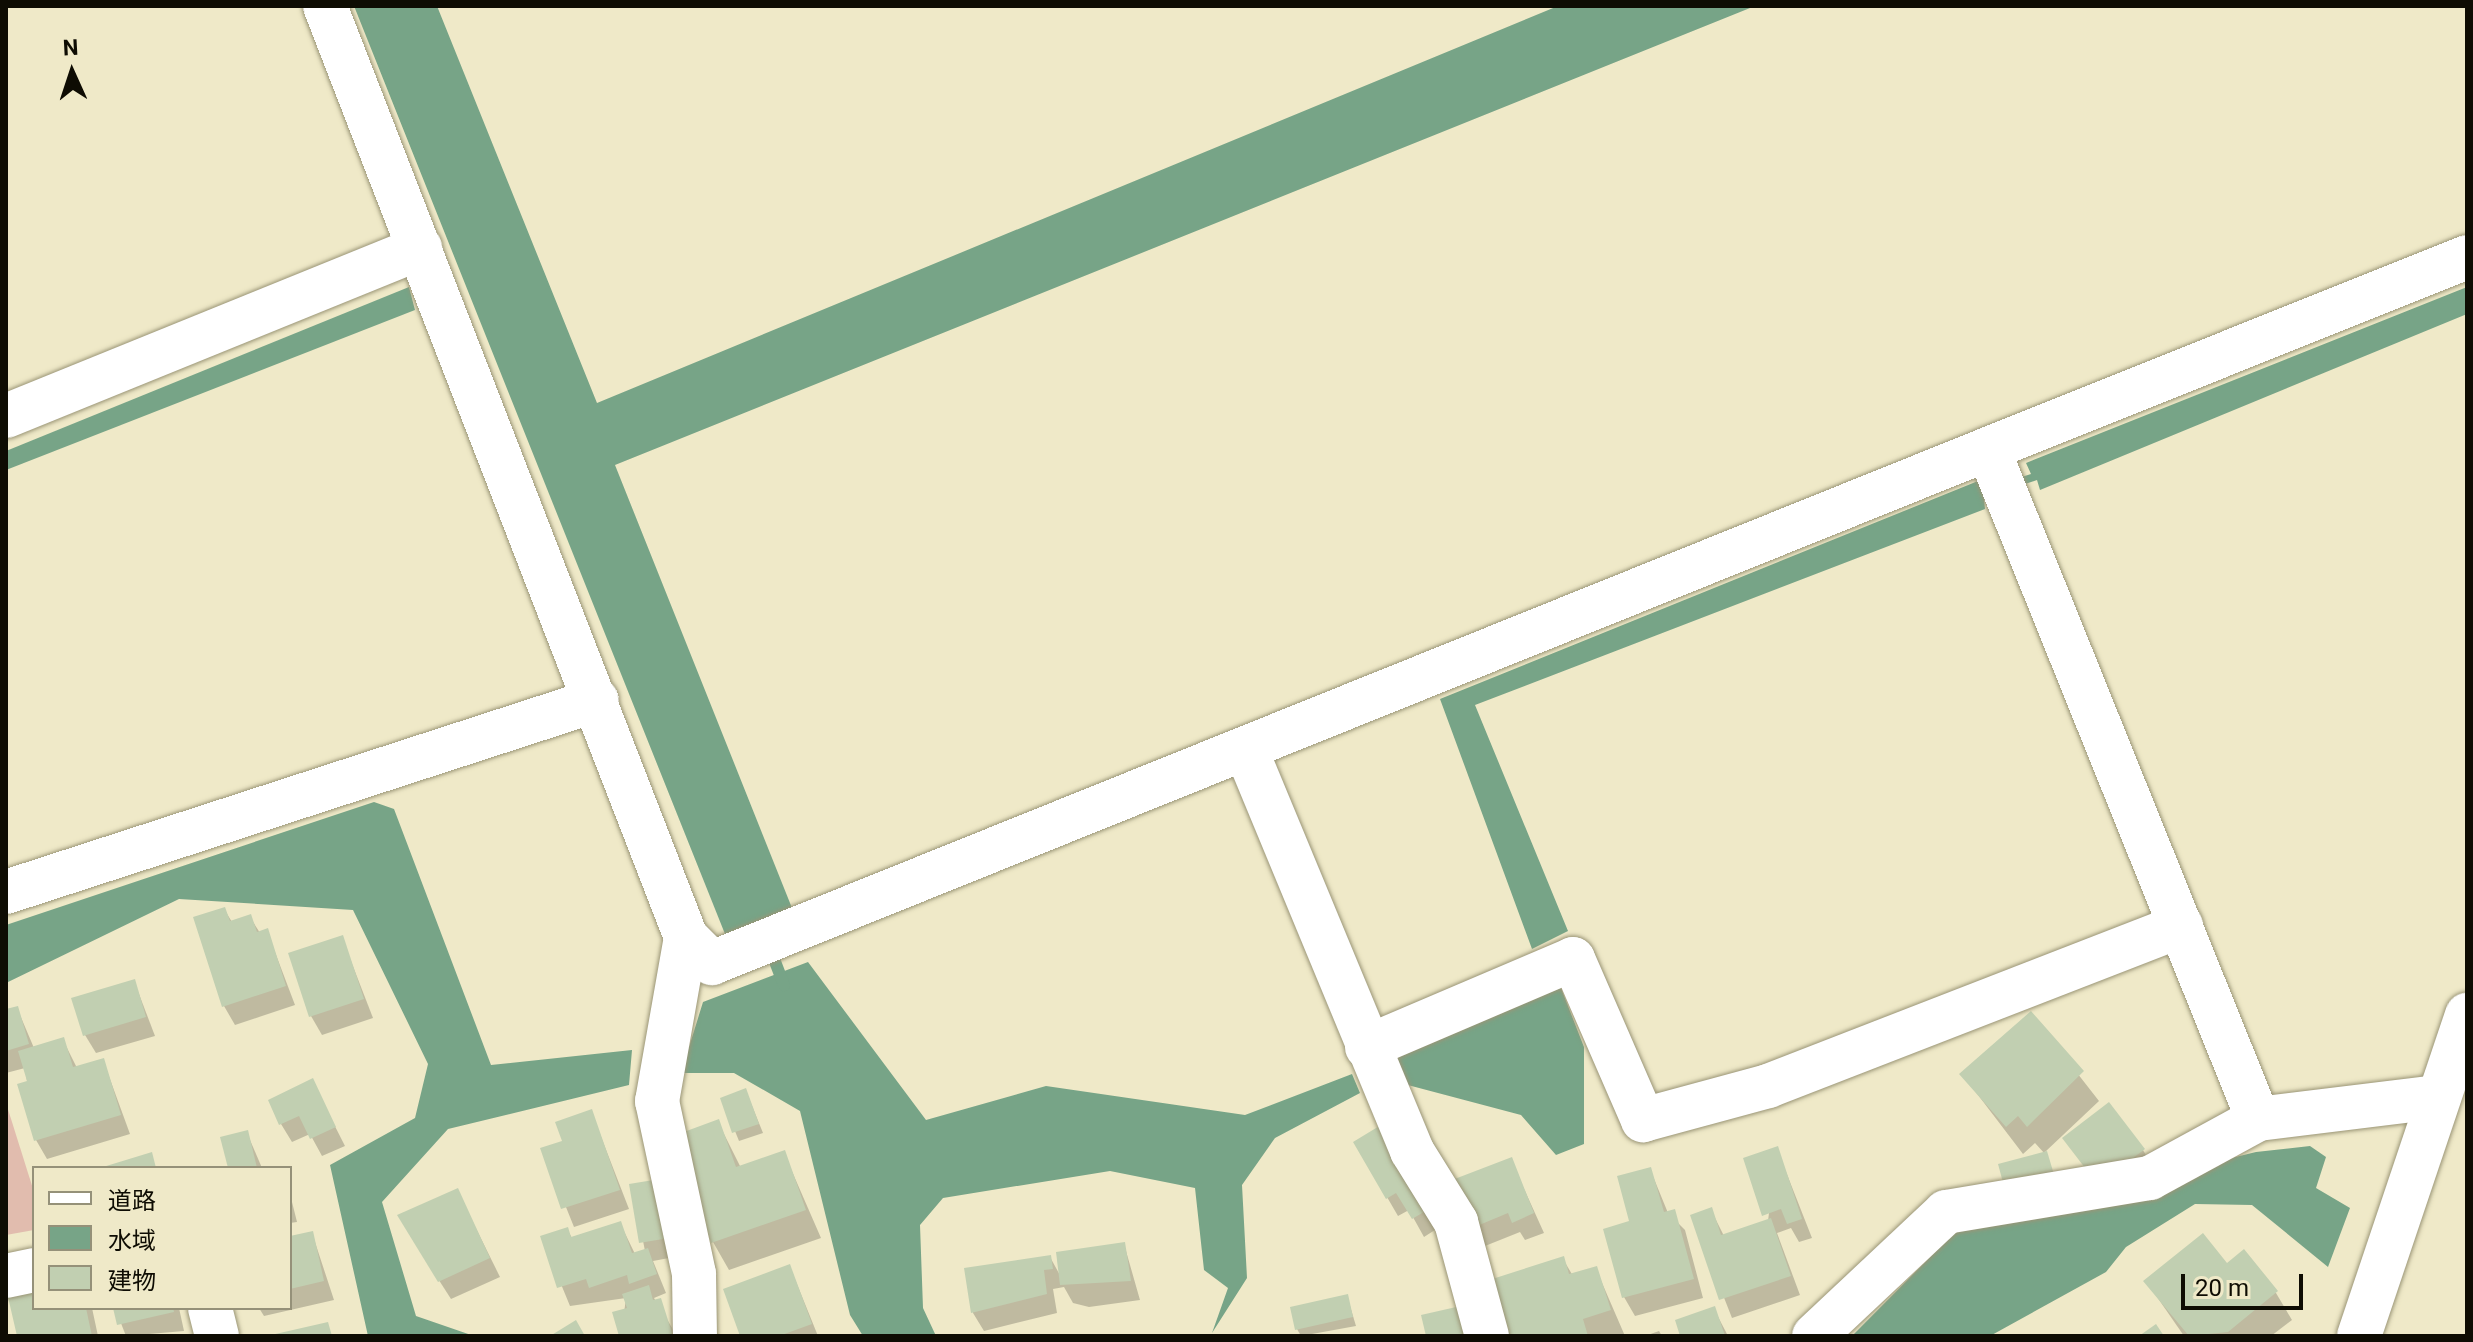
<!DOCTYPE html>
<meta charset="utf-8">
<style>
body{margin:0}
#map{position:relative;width:2473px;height:1342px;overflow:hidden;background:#efe9c8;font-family:Roboto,"Noto Sans JP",sans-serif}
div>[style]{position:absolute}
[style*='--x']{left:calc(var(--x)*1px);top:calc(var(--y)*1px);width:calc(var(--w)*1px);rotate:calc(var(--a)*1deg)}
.green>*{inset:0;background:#e1bcae}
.water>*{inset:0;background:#77a487}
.shadow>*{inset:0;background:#0003}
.stream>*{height:12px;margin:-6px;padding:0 6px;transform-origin:6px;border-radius:6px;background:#77a487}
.building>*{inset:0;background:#c1cfb1}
.roads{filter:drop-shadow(0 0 2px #9a9576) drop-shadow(0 0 2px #9a9576)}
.minor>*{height:44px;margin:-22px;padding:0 22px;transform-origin:22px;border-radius:22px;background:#fff}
span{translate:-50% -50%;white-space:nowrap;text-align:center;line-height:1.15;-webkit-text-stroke:7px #efe9c8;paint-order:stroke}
.frame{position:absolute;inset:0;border:8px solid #0e0c03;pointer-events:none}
.legend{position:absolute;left:32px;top:1166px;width:260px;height:144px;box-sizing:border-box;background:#efe9c8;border:2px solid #959179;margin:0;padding:10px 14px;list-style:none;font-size:24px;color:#0e0c03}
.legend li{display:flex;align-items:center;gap:16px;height:40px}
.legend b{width:40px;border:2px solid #959179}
.north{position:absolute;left:32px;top:32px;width:80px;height:80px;-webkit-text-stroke:6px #efe9c8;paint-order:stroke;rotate:357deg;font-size:22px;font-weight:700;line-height:32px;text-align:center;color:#0e0c03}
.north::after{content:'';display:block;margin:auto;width:28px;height:36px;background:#0e0c03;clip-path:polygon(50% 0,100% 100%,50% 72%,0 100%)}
.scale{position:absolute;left:2181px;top:1274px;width:122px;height:36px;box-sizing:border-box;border:4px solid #0e0c03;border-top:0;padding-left:10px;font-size:24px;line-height:28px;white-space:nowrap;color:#0e0c03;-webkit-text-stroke:6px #efe9c8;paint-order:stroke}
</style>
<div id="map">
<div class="green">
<div style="clip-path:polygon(6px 1103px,34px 1192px,34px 1230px,6px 1235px)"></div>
</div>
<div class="water">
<div style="clip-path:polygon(354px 6px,437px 6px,597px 403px,1558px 6px,1755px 6px,615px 465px,792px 908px,725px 934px)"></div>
<div style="clip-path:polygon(409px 287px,415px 310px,6px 470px,6px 451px)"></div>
<div style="clip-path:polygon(2467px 287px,2467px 314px,2040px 490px,2037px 480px,1984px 498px,1985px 509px,1475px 705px,1568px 931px,1532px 949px,1440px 699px,1978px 481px,1981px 490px,2031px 474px,2026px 463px)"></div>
<div style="clip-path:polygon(374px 802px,394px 809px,491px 1065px,632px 1050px,629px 1085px,448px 1129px,382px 1202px,416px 1316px,474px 1336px,368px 1336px,330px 1165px,415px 1118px,428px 1064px,353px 910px,179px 899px,6px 983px,6px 925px)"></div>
<div style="clip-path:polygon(808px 962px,926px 1120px,1046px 1086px,1245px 1115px,1352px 1074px,1360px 1093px,1275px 1138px,1242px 1185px,1247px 1278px,1212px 1333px,1228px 1288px,1204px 1270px,1195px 1188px,1110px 1171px,943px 1198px,920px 1225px,923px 1308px,936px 1336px,863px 1336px,850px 1315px,800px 1111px,734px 1073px,681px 1073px,703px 1002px)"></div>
<div style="clip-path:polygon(1561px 988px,1584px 1047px,1584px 1144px,1556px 1155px,1521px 1115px,1404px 1084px,1395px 1047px)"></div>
<div style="clip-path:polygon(2310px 1146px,2326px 1157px,2316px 1188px,2350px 1208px,2328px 1267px,2252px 1205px,2195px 1204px,2126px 1247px,2106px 1272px,1990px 1336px,1852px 1336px,1964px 1223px,2256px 1152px)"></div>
</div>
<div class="shadow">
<div style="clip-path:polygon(224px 909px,232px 922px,250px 917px,260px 933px,267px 931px,295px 1005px,235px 1025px,224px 1006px)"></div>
<div style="clip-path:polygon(342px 938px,373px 1018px,322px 1035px,311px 1016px)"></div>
<div style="clip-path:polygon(134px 981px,155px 1036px,96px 1053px,85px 1035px)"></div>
<div style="clip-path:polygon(17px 1008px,34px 1048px,63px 1040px,77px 1068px,103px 1060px,130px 1134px,47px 1159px,36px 1140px,25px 1068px,6px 1073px,6px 1011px)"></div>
<div style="clip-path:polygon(2031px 1014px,2099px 1101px,2045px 1152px,2058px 1187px,2045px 1154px,2035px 1143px,2023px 1154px,1962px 1074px)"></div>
<div style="clip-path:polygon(312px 1081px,345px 1146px,322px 1156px,310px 1134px,292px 1142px,281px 1124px)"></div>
<div style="clip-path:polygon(746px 1091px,763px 1133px,739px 1141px,722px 1099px)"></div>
<div style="clip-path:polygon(591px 1111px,629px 1209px,574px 1227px,543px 1150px,564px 1142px)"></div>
<div style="clip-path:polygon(718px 1122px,741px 1168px,784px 1153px,821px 1238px,729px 1270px,713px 1242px)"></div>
<div style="clip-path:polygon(1380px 1128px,1438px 1228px,1424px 1237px,1409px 1210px,1398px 1216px,1355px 1142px)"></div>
<div style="clip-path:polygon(247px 1133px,262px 1168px,230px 1168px)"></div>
<div style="clip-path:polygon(2065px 1138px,2143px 1150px,2154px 1169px,2104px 1194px)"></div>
<div style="clip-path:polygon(1777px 1149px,1812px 1238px,1799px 1242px,1791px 1228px,1777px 1233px,1800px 1295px,1732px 1318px,1692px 1216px,1711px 1210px,1724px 1236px,1768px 1221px)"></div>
<div style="clip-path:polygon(1511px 1160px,1544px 1233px,1525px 1240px,1520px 1232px,1485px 1246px,1474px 1227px)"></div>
<div style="clip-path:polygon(1650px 1169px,1668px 1213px,1685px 1230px,1703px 1298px,1635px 1316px,1624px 1297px,1632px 1223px)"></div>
<div style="clip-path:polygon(632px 1185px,685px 1255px,653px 1261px,666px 1293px,654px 1298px,677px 1336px,621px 1336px,626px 1298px,570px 1306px,542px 1238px,567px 1229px,572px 1238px,620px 1223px,635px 1254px,645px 1251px)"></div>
<div style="clip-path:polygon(457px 1190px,500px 1277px,451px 1299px,410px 1235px)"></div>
<div style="clip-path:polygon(290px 1194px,297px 1222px,290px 1223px)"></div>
<div style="clip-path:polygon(312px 1233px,334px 1300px,264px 1316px,259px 1308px,290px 1308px,290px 1238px)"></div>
<div style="clip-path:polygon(1124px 1244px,1140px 1300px,1089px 1307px,1073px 1303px,1064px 1287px,1053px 1289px,1057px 1313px,984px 1331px,973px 1313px,966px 1270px,1050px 1257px,1061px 1277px)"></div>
<div style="clip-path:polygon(1563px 1259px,1573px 1276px,1596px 1269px,1625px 1336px,1502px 1336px)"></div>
<div style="clip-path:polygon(790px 1267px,818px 1336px,742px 1336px)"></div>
<div style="clip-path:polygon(2146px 1281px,2276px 1293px,2292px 1320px,2271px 1336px,2184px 1336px)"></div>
<div style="clip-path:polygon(34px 1293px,34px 1308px,92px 1308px,98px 1336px,19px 1336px)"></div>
<div style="clip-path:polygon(1347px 1296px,1356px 1326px,1301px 1336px,1297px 1329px)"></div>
<div style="clip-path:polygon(115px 1308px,179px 1308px,184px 1331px,126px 1336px)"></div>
<div style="clip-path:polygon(1714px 1309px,1728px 1336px,1682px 1336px)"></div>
<div style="clip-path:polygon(1659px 1331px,1662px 1336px,1645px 1336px)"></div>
</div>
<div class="stream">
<div style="--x:769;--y:946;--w:42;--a:69"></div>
</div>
<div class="building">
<div style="clip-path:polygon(225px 907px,230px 921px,251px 914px,257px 932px,268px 928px,286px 986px,222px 1007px,193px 917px)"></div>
<div style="clip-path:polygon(343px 935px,364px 999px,309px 1017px,288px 953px)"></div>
<div style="clip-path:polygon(135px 979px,146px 1017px,83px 1036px,71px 998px)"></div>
<div style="clip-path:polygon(18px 1006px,29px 1044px,6px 1051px,6px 1009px)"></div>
<div style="clip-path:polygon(2031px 1011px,2084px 1071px,2027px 1127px,2018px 1116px,2006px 1127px,1959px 1074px)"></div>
<div style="clip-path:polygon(64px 1037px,73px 1067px,104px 1058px,121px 1115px,34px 1141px,17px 1084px,27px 1081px,18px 1051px)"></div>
<div style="clip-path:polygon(313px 1078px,336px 1127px,310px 1139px,299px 1116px,279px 1125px,268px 1100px)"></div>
<div style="clip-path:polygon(746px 1088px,759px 1124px,732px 1133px,720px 1098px)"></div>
<div style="clip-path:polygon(2109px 1102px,2145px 1149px,2112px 1174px,2092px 1177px,2062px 1138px)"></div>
<div style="clip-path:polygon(592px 1109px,620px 1190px,561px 1209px,540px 1148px,562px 1141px,555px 1122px)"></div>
<div style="clip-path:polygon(719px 1119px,736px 1167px,785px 1150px,806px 1210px,711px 1243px,673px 1136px)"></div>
<div style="clip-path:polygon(1381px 1125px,1429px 1209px,1412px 1219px,1396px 1193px,1386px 1199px,1353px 1142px)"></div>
<div style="clip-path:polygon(248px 1130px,257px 1168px,228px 1168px,220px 1137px)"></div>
<div style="clip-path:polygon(1778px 1146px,1802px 1219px,1787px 1224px,1781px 1209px,1762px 1216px,1743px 1158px)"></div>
<div style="clip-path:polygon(2047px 1151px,2055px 1178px,2005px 1190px,1998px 1164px)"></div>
<div style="clip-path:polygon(152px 1152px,156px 1168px,103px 1168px,103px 1167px)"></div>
<div style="clip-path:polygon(1512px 1157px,1534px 1213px,1512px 1223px,1508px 1213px,1472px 1228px,1452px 1180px)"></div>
<div style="clip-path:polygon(1651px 1167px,1664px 1212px,1675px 1209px,1694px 1279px,1622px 1298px,1603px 1229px,1629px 1221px,1617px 1176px)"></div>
<div style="clip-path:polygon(666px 1178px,675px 1237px,639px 1243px,629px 1184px)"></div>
<div style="clip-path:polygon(458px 1188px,490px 1258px,438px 1282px,397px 1215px)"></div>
<div style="clip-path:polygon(1712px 1207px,1721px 1235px,1771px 1218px,1791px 1276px,1719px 1300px,1690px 1215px)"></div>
<div style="clip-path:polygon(621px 1221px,632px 1253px,648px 1248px,657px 1274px,629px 1284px,627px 1275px,589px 1288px,586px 1279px,557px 1288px,540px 1236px,568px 1227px,571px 1237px)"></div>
<div style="clip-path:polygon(313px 1231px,324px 1281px,290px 1289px,290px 1236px)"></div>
<div style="clip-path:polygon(2203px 1233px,2227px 1263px,2244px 1249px,2278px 1291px,2228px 1332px,2189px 1336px,2143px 1281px)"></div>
<div style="clip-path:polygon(1125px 1242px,1131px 1281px,1060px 1285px,1056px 1252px)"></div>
<div style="clip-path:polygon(1051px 1255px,1053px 1269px,1044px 1270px,1047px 1294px,971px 1313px,964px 1268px)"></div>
<div style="clip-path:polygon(1564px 1256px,1569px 1274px,1597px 1266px,1611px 1310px,1583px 1319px,1588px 1336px,1500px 1336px,1483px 1282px)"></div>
<div style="clip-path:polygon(790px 1264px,812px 1324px,779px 1336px,740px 1336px,723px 1289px)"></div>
<div style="clip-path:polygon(649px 1285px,653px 1300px,661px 1298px,673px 1336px,619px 1336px,612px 1312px,627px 1308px,622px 1294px)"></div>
<div style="clip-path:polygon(34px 1291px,34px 1308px,86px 1308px,92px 1336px,17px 1336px,8px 1297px)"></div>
<div style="clip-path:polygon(1348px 1294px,1353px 1317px,1295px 1330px,1290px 1307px)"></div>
<div style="clip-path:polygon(1465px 1305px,1472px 1336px,1426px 1336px,1421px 1315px)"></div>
<div style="clip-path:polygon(1715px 1306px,1725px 1336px,1680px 1336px,1675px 1320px)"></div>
<div style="clip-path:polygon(113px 1308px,173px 1308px,174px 1312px,117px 1325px)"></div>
<div style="clip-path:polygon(576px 1320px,585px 1336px,550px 1336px)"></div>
<div style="clip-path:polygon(328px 1322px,332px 1336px,271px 1336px,271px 1335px)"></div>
<div style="clip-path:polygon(2156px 1324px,2164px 1336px,2139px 1336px)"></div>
</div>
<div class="roads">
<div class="minor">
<div style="--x:325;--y:6;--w:999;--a:68.81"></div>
<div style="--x:686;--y:937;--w:37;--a:45"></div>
<div style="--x:712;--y:963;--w:1376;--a:-21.94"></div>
<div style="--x:1988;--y:449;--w:722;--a:68.05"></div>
<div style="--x:2258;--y:1119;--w:179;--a:-7"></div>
<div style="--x:6;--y:416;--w:447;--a:-22.1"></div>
<div style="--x:1988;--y:449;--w:516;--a:-21.84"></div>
<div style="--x:1246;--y:750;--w:434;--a:67.5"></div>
<div style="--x:1412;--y:1151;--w:84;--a:58.2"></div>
<div style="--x:1456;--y:1222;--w:118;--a:74.8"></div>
<div style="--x:6;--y:892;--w:621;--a:-18"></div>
<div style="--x:686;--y:937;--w:167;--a:100"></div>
<div style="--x:657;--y:1101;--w:177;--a:77.9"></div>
<div style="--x:694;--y:1274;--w:62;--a:89.1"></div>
<div style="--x:1367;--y:1047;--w:224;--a:-23.1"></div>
<div style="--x:1573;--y:959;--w:176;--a:66.5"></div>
<div style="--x:1643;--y:1120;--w:130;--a:-15.2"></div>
<div style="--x:1768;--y:1086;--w:443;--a:-21.2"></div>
<div style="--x:6;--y:1276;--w:29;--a:-12"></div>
<div style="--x:210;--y:1308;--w:29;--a:76"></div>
<div style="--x:1814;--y:1336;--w:181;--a:-43.2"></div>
<div style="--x:1946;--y:1212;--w:207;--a:-9.5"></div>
<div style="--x:2150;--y:1178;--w:123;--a:-28.6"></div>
<div style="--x:2359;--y:1336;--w:339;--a:-71.4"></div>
</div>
</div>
<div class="frame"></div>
<ul class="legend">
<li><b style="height:10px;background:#fff"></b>道路</li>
<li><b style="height:22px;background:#77a487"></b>水域</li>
<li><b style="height:22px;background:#c1cfb1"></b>建物</li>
</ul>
<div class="north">N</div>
<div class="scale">20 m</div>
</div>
